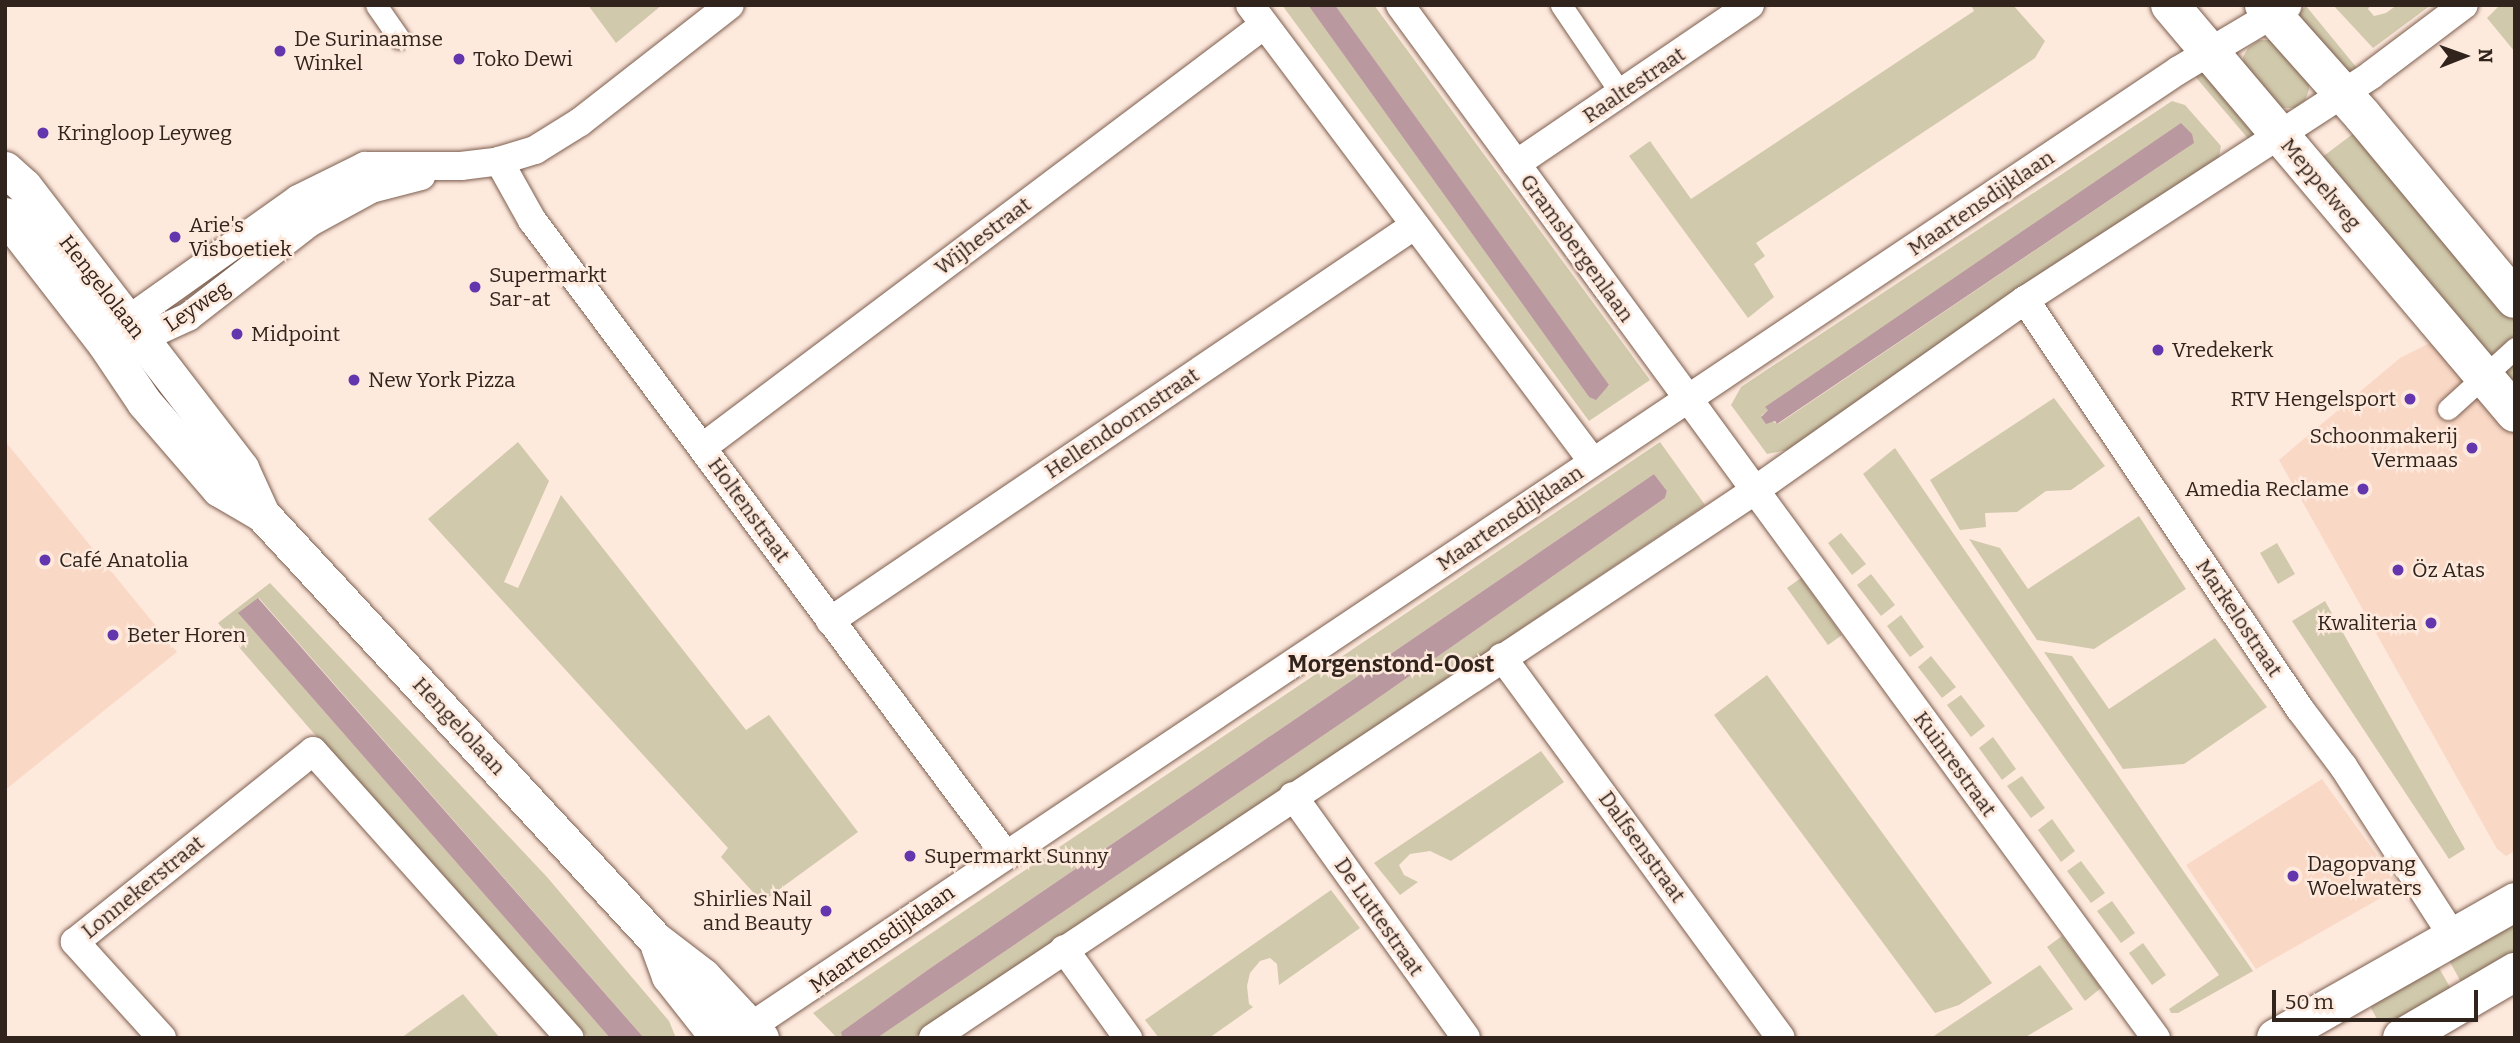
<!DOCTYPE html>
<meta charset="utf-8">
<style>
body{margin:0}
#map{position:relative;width:2520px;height:1043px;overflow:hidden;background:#fee9dd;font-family:Bitter,serif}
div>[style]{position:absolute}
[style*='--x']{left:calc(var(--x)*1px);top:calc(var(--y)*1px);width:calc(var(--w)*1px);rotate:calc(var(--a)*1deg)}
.built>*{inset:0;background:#fad8c6}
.green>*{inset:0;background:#d1c9ac}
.water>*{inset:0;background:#ba989f}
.roads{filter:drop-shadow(0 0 2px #7d5f4f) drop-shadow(0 0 2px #7d5f4f)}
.pedestrian>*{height:21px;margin:-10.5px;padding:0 10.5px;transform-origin:10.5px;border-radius:10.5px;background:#fff}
.minor>*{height:28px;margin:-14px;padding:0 14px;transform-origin:14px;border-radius:14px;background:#fff}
.tertiary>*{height:35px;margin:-17.5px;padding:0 17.5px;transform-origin:17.5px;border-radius:17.5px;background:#fff}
.secondary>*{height:38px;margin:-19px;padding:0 19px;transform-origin:19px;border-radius:19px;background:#fff}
.dots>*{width:19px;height:19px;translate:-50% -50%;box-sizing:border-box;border:4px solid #fee9dd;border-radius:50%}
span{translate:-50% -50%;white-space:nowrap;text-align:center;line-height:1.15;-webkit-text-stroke:5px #fee9dd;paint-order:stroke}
.poi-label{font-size:21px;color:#31241d}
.left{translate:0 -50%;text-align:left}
.right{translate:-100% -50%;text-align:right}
.street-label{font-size:21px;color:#31241d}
.neighbourhood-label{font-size:23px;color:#31241d;font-weight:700}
.frame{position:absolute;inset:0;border:7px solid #31241d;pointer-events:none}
.north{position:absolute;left:2429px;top:21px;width:70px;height:70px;-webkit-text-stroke:5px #fee9dd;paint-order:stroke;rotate:89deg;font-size:19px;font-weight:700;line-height:28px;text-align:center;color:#31241d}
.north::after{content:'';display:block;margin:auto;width:24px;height:32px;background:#31241d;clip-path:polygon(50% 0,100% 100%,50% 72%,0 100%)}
.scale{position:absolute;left:2272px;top:990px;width:206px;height:32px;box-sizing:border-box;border:4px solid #31241d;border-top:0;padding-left:9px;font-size:21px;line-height:24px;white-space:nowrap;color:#31241d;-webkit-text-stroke:5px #fee9dd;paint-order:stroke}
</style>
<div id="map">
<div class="built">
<div style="clip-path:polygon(2515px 300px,2515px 851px,2506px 856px,2497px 849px,2279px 460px,2400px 358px)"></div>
<div style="clip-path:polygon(5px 441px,177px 652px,5px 790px)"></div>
<div style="clip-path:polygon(2322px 779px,2400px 887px,2256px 969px,2186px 865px)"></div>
</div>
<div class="green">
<div style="clip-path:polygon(588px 5px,662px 5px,616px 43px)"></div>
<div style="clip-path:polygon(1282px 5px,1308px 5px,1589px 397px,1609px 386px,1335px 5px,1374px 5px,1650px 380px,1589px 421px)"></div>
<div style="clip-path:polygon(1971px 5px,2013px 5px,2045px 41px,2035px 58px,1756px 243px,1765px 256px,1754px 264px,1774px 297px,1748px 318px,1629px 156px,1650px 141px,1691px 199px,1974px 11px)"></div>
<div style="clip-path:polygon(2333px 5px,2371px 5px,2368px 9px,2374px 16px,2386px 13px,2397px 5px,2431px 5px,2373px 48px)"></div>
<div style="clip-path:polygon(2500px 5px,2515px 5px,2515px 52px,2487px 18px)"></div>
<div style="clip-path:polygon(2306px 6px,2361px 73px,2351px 81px,2293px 17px)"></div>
<div style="clip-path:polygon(2259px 40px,2271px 40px,2309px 77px,2309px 90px,2305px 101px,2295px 108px,2274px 108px,2244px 73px,2243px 57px,2248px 48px)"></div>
<div style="clip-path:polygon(2202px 68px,2260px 131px,2251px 142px,2193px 74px)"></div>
<div style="clip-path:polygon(evenodd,2172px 101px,2185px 105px,2221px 146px,2219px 157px,1787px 450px,1767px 454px,1731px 405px,1741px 387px,2172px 101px,2194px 143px,1778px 424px,1761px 416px,1768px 410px,2194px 143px)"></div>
<div style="clip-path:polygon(2358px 130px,2515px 319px,2515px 391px,2321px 158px)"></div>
<div style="clip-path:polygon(2054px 398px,2105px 466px,2071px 490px,2046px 491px,2017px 512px,1985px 513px,1986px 527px,1960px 530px,1930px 480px)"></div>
<div style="clip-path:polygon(518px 442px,549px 481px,504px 582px,518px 588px,561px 495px,746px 730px,769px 715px,858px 832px,762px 902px,721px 857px,728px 848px,428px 519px)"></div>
<div style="clip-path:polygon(1660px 442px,1705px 505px,913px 1038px,877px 1038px,1371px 703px,1665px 498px,1667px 491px,1654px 474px,929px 969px,841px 1032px,842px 1038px,837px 1038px,813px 1013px)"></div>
<div style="clip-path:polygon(1895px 448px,2184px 872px,2253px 971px,2178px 1013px,2171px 1013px,2169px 1009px,2219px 975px,1863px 474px)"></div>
<div style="clip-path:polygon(2139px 516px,2186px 589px,2094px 649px,2037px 640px,1969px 539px,2000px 548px,2028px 589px)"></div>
<div style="clip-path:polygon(1841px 533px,1866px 564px,1852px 575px,1828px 543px)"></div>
<div style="clip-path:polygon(2277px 543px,2295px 574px,2278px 584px,2260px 553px)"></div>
<div style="clip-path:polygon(1871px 574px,1895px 605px,1881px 616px,1857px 585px)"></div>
<div style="clip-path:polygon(1801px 578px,1842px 635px,1828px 645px,1787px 588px)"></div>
<div style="clip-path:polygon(270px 583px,547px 877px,669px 1021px,676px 1038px,644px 1038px,259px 598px,239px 614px,610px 1038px,589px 1038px,310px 729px,218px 623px)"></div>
<div style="clip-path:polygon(2325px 601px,2465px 849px,2449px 859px,2292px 621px)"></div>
<div style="clip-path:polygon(1901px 615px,1924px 647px,1910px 657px,1887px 626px)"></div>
<div style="clip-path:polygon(2215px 638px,2267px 707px,2184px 764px,2123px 769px,2044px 652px,2072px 656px,2109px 709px)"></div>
<div style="clip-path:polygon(1931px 656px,1956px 687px,1942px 698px,1918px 667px)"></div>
<div style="clip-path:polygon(1767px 675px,1992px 983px,1959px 1005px,1935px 1013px,1714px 715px)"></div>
<div style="clip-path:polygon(1961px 695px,1985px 726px,1971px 737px,1947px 705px)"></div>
<div style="clip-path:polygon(1993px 737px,2016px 769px,2002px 780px,1979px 748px)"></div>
<div style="clip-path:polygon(1541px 751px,1564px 782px,1451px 861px,1430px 851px,1410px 854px,1399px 865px,1404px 875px,1418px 882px,1400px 895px,1374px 863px)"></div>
<div style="clip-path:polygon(2022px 776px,2045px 808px,2031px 818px,2007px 786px)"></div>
<div style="clip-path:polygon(2052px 819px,2075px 851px,2061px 862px,2038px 830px)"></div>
<div style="clip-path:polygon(2081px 861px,2105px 893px,2091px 903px,2067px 871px)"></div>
<div style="clip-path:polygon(1331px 890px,1360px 928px,1279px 985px,1277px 964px,1270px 958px,1260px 961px,1250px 973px,1247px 986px,1249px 1004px,1253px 1007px,1209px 1038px,1159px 1038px,1145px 1020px)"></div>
<div style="clip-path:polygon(2112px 901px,2135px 933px,2121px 943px,2097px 911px)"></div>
<div style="clip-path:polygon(2515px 916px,2515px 953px,2461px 982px,2446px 955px)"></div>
<div style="clip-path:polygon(2062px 936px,2101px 988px,2085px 1001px,2047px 947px)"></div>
<div style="clip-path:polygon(2143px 943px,2166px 975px,2152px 985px,2129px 953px)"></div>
<div style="clip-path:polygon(2435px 961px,2451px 989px,2394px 1022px,2378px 1021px,2371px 1008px,2373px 1000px)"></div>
<div style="clip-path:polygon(2040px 965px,2073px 1009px,2024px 1038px,1931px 1038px)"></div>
<div style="clip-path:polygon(463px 994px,500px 1038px,401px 1038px,426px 1020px)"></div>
</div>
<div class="water">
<div style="clip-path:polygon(1308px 5px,1335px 5px,1609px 385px,1596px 400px,1589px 397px)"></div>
<div style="clip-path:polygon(2181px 123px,2192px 134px,2194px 143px,1777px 424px,1775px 421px,1766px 424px,1761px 417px,1768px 410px,1765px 407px)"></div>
<div style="clip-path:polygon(1654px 474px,1667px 491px,1665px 498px,1371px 703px,877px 1038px,842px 1038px,841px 1032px,929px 969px)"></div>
<div style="clip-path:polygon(258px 598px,644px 1038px,610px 1038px,238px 613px)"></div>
</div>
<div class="roads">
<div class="pedestrian">
<div style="--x:376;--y:5;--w:40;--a:55.1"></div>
<div style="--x:1561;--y:5;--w:109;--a:55.9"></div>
<div style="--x:2448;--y:409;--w:91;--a:-42.3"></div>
</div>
<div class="minor">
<div style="--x:1250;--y:5;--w:571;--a:53.11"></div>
<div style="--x:1400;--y:5;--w:1280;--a:53.8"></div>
<div style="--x:499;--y:161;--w:68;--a:60.8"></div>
<div style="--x:532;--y:220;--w:791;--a:53.27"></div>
<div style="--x:1516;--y:164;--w:283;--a:-34.2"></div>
<div style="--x:2025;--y:300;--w:493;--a:56.1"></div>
<div style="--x:2300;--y:709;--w:71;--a:53"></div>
<div style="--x:2343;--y:766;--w:203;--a:57.2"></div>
<div style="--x:114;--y:335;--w:21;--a:-47"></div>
<div style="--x:128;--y:320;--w:209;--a:-35.4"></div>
<div style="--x:298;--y:199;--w:75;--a:-26.2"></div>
<div style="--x:365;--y:166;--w:96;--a:0"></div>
<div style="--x:461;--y:166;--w:38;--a:-7"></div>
<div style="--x:499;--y:161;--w:38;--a:-17"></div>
<div style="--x:535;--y:150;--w:53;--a:-31.9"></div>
<div style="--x:580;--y:122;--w:190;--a:-38"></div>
<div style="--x:121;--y:342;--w:21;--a:-11"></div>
<div style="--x:142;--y:338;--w:51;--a:-24.5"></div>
<div style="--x:188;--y:317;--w:153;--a:-37.8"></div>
<div style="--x:309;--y:223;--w:71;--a:-28.7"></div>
<div style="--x:371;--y:189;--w:52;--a:-14.6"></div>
<div style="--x:703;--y:447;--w:702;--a:-36.95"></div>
<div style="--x:830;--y:621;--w:706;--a:-34.09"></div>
<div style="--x:1502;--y:657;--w:472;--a:53.8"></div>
<div style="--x:1293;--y:796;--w:297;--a:54.4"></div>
<div style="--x:1064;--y:949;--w:110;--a:54.3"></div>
<div style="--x:735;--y:1037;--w:1738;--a:-33.81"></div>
<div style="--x:2179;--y:70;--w:126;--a:-30.7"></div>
<div style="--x:162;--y:1038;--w:130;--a:-132.2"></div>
<div style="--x:75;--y:942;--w:305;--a:-38.7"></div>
<div style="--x:313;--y:751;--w:385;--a:48.2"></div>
<div style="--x:933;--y:1038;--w:987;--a:-33.67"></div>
<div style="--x:1754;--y:491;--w:332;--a:-35.2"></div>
<div style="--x:2025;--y:300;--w:413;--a:-33"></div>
<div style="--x:2371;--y:75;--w:116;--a:-37"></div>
</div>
<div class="tertiary">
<div style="--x:5;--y:169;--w:25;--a:42"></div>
<div style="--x:24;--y:186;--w:356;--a:52.4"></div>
<div style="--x:241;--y:468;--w:51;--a:65.5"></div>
<div style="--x:5;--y:215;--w:163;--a:52.2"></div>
<div style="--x:105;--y:344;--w:70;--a:56.1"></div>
<div style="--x:144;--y:402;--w:115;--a:49.2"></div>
<div style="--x:219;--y:489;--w:50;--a:30.2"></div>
<div style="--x:262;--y:514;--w:579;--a:47.24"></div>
<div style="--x:655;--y:939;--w:61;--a:37.6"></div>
<div style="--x:703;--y:976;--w:85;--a:46.9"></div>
<div style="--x:658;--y:946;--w:32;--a:70"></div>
<div style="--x:669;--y:976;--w:79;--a:51.7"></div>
</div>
<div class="secondary">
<div style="--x:2170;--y:5;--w:534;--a:49.78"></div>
<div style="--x:2264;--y:5;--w:147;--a:48.3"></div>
<div style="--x:2362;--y:115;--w:239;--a:50.3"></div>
<div style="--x:2276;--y:1038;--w:275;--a:-29.6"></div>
<div style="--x:2402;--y:1038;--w:131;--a:-30.3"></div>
</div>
</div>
<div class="dots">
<div style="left:280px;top:51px;background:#6436ae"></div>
<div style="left:459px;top:59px;background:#6436ae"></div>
<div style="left:43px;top:133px;background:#6436ae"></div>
<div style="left:175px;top:237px;background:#6436ae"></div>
<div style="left:475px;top:287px;background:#6436ae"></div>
<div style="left:237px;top:334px;background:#6436ae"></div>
<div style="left:2158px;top:350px;background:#6436ae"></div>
<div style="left:354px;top:380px;background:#6436ae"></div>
<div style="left:2410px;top:399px;background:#6436ae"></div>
<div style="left:2472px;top:448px;background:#6436ae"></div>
<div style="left:2363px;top:489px;background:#6436ae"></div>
<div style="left:45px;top:560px;background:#6436ae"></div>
<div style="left:2398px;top:570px;background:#6436ae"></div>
<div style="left:2431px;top:623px;background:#6436ae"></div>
<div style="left:113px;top:635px;background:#6436ae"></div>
<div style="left:910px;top:856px;background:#6436ae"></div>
<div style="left:2293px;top:876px;background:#6436ae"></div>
<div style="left:826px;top:911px;background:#6436ae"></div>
</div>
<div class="poi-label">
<span class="left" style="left:294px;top:51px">De Surinaamse<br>Winkel</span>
<span class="left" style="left:473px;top:59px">Toko Dewi</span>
<span class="left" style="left:57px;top:133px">Kringloop Leyweg</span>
<span class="left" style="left:189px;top:237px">Arie's<br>Visboetiek</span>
<span class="left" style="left:489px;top:287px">Supermarkt<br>Sar-at</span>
<span class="left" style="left:251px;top:334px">Midpoint</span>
<span class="left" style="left:2172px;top:350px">Vredekerk</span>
<span class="left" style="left:368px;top:380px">New York Pizza</span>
<span class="right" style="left:2396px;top:399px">RTV Hengelsport</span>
<span class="right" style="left:2458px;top:448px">Schoonmakerij<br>Vermaas</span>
<span class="right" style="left:2349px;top:489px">Amedia Reclame</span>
<span class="left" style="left:59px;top:560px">Café Anatolia</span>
<span class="left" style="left:2412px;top:570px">Öz Atas</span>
<span class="right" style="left:2417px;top:623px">Kwaliteria</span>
<span class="left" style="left:127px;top:635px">Beter Horen</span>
<span class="left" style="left:924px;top:856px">Supermarkt Sunny</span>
<span class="left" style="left:2307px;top:876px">Dagopvang<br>Woelwaters</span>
<span class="right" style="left:812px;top:911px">Shirlies Nail<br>and Beauty</span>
</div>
<div class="street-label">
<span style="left:1634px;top:85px;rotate:-34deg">Raaltestraat</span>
<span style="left:2321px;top:184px;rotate:50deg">Meppelweg</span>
<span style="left:1981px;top:203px;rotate:-34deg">Maartensdijklaan</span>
<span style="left:983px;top:236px;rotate:-37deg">Wijhestraat</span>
<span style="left:1577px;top:248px;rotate:54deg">Gramsbergenlaan</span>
<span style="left:102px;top:287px;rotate:52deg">Hengelolaan</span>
<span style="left:197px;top:306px;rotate:-34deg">Leyweg</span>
<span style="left:1122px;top:423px;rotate:-34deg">Hellendoornstraat</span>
<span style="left:749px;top:510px;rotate:54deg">Holtenstraat</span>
<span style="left:1510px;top:518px;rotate:-34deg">Maartensdijklaan</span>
<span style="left:2239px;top:618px;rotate:56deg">Markelostraat</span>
<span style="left:459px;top:726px;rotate:47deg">Hengelolaan</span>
<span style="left:1955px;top:764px;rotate:54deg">Kuinrestraat</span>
<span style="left:1642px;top:847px;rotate:54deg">Dalfsenstraat</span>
<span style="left:143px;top:887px;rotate:-39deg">Lonnekerstraat</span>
<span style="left:1379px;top:917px;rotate:55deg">De Luttestraat</span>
<span style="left:882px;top:939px;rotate:-35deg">Maartensdijklaan</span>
</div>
<div class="neighbourhood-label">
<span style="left:1391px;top:664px">Morgenstond-Oost</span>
</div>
<div class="frame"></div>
<div class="north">N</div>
<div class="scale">50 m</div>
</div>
